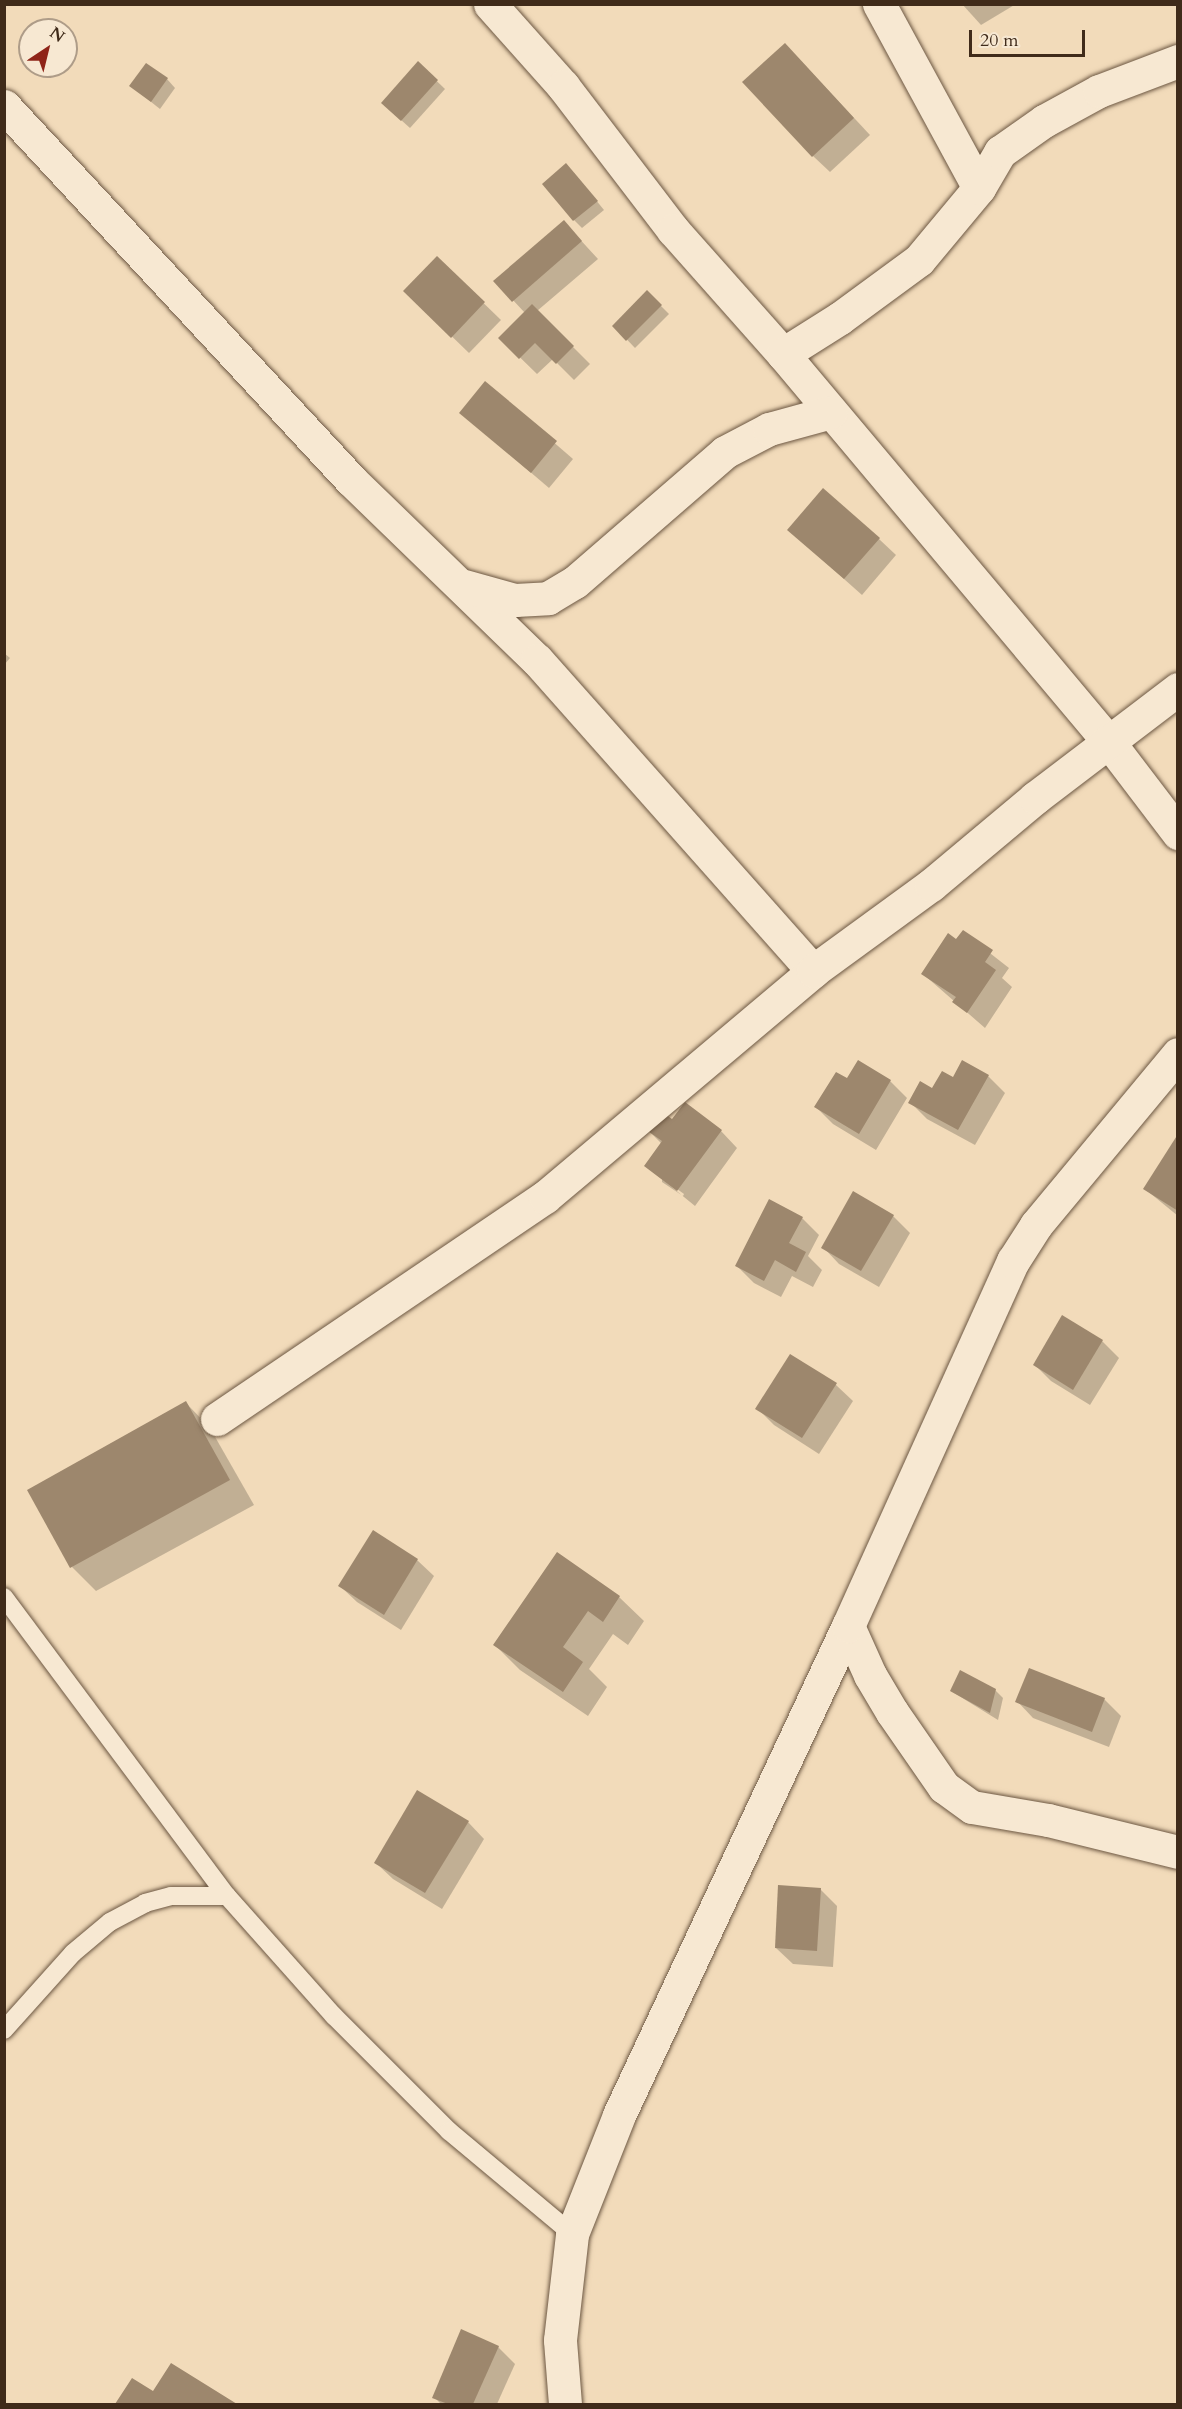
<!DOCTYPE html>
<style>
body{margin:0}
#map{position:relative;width:1182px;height:2409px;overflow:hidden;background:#f2dbba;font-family:Cardo,serif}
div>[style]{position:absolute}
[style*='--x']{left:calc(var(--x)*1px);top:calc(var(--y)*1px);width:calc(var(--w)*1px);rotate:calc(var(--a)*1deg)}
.shadow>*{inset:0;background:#0003}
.building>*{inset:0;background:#9d876d}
.roads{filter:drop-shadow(0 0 2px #6c5742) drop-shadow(0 0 2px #6c5742)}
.service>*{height:18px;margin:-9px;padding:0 9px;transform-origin:9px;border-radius:9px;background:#f7e8d2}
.minor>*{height:33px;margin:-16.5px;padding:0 16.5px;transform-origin:16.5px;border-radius:16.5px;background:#f7e8d2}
span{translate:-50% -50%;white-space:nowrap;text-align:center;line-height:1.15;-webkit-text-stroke:6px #f7e8d2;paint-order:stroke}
.frame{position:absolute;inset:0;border:6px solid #402b1a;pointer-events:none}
.north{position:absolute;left:18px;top:18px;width:60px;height:60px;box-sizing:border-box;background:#f7e8d2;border:2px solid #ae9c88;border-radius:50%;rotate:35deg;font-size:16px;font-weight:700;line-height:24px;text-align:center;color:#402b1a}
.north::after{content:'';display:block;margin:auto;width:21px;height:27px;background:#8f2418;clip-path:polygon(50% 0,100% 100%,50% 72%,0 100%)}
.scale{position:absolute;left:969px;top:30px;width:116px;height:27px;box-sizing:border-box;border:3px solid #402b1a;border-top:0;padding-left:8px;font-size:18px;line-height:21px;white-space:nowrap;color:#402b1a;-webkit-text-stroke:4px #f7e8d2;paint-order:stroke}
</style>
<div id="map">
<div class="shadow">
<div style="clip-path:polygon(962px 4px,1016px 4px,981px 25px)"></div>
<div style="clip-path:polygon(801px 61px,870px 135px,830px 172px,813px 156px)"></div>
<div style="clip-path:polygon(418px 63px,445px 89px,410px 128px,391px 111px)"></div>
<div style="clip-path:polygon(167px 79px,175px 88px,160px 109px,131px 86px)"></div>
<div style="clip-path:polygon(574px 173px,604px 210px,582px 228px,574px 220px)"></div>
<div style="clip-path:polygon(564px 222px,598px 259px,537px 311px,590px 364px,574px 380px,553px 359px,537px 374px,500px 338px,525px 313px,495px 281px)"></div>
<div style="clip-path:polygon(437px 258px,501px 320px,469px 353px,405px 291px)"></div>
<div style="clip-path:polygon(647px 292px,669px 314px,635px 348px,614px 326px)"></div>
<div style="clip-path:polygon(485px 383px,573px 459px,549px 488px,461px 413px)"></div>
<div style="clip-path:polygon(789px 530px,879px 539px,896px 555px,862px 595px)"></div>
<div style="clip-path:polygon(4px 653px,10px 658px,4px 665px)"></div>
<div style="clip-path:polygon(963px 932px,1009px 968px,1002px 978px,1012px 987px,985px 1028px,923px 974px)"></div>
<div style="clip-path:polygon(859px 1062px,890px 1081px,907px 1098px,876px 1150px,833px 1124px,816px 1107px,847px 1080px)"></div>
<div style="clip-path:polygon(988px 1076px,1005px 1093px,975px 1145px,927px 1119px,910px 1102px,953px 1079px)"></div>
<div style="clip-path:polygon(evenodd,673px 1121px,721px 1131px,737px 1148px,695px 1206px,646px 1166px,662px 1144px,647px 1129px,673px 1121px,662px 1178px,684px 1194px,683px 1196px,662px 1182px,662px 1178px)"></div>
<div style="clip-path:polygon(1177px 1137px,1178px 1216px,1145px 1189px)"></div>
<div style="clip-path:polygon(893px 1216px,910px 1233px,879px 1287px,839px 1264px,823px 1247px)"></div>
<div style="clip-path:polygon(802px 1218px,819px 1235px,808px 1256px,822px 1270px,813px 1287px,792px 1276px,781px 1297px,754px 1283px,737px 1266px)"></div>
<div style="clip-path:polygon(1102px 1341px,1119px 1358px,1090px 1405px,1051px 1381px,1034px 1364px)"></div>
<div style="clip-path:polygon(791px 1356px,836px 1385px,853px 1401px,819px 1454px,774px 1425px,757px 1408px)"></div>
<div style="clip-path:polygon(186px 1403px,210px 1428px,254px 1505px,96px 1591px,72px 1567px)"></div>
<div style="clip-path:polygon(417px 1560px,434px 1576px,401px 1630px,357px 1602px,340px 1586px)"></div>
<div style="clip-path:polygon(619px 1597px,644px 1621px,628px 1645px,613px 1634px,589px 1669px,607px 1687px,588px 1716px,520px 1670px,495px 1645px)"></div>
<div style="clip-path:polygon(995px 1690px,1003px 1698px,998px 1720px,951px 1691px)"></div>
<div style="clip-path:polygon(1104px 1699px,1121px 1716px,1109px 1747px,1033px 1718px,1017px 1701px)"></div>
<div style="clip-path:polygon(468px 1822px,484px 1839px,442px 1909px,393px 1879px,376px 1863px)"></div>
<div style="clip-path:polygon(820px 1889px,837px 1906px,833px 1967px,793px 1964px,776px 1948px)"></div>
<div style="clip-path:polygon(498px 2347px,515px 2364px,497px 2404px,441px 2404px,434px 2397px)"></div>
<div style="clip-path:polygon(171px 2365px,234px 2404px,117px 2404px,132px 2380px,154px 2393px)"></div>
</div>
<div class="building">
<div style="clip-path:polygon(785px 43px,854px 118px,812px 157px,742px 82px)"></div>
<div style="clip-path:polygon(418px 61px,438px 80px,401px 121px,381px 103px)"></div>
<div style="clip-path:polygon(146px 63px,168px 78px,151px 102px,129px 86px)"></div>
<div style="clip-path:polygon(566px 163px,598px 201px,573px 221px,542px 184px)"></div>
<div style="clip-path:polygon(564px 220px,582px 241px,512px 302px,493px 281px)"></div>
<div style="clip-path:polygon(437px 256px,485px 302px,451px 338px,403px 291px)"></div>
<div style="clip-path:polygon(647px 290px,662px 305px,626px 341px,612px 326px)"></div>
<div style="clip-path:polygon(532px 304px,574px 346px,556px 364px,535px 343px,519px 359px,498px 338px)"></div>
<div style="clip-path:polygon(485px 381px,557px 441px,531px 473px,459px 413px)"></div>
<div style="clip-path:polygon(823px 488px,880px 538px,844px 579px,787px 530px)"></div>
<div style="clip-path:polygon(963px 930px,993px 950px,985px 962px,996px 970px,967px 1013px,952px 1002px,956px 997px,921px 974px,948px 933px,956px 939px)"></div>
<div style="clip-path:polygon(858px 1060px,891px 1080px,859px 1134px,814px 1107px,836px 1072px,847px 1078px)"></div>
<div style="clip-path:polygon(962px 1060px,989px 1075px,958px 1130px,908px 1103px,920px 1081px,932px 1088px,942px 1071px,953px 1077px)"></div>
<div style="clip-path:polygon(685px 1102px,722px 1130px,677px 1191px,644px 1166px,662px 1141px,645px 1129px,660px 1110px,672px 1119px)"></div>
<div style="clip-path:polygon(1178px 1134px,1178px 1211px,1143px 1189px)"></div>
<div style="clip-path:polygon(853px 1191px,894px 1215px,861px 1271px,821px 1248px)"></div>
<div style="clip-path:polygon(769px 1199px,803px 1217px,789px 1243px,806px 1252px,796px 1272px,775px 1260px,764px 1281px,735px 1266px)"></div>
<div style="clip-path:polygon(1062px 1315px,1103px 1340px,1073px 1390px,1033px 1365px)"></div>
<div style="clip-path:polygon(790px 1354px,837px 1383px,802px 1438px,755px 1409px)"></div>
<div style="clip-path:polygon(186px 1401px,230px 1480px,70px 1568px,27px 1490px)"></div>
<div style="clip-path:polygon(373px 1530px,418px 1559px,384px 1615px,338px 1586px)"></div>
<div style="clip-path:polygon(557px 1552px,620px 1596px,603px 1622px,588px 1611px,563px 1647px,583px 1662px,563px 1692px,493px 1645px)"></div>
<div style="clip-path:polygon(1029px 1668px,1105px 1698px,1092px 1732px,1015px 1702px)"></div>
<div style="clip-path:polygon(960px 1670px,996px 1689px,990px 1713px,950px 1691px)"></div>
<div style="clip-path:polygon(417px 1790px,469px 1821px,425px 1893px,374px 1863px)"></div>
<div style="clip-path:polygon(778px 1885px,821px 1888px,817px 1951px,775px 1948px)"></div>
<div style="clip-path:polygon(461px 2329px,499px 2346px,473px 2404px,448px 2404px,432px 2398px)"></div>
<div style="clip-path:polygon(171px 2363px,237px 2404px,115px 2404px,132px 2378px,153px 2391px)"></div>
</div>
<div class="roads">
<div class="service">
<div style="--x:4;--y:1597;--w:373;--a:53.3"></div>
<div style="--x:227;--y:1896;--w:161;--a:48.3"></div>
<div style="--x:334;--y:2016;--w:163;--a:45"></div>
<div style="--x:449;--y:2131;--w:160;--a:39.9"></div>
<div style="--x:4;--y:2030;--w:103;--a:-48.1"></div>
<div style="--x:73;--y:1953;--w:48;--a:-40"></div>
<div style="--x:110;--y:1922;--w:40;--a:-28"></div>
<div style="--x:145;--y:1903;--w:27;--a:-15"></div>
<div style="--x:171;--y:1896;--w:56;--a:0"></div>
</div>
<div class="minor">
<div style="--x:490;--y:4;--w:110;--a:48.3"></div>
<div style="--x:563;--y:86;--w:181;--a:52.6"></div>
<div style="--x:673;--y:230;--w:166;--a:48.4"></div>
<div style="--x:783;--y:354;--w:505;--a:49.98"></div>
<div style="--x:1108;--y:741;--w:116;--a:52.7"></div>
<div style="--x:879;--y:4;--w:209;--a:61.5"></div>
<div style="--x:4;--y:106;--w:510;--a:47.14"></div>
<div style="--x:351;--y:480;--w:259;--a:44.1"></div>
<div style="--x:537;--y:660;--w:416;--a:48.4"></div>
<div style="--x:783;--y:354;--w:67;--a:-32.3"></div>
<div style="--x:840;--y:318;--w:98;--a:-36.3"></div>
<div style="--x:919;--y:260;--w:94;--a:-50.2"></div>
<div style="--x:979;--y:188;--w:42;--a:-59.7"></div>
<div style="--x:1000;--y:152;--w:54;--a:-35.2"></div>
<div style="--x:1044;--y:121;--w:63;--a:-28.6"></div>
<div style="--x:1099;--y:91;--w:85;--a:-20.8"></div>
<div style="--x:464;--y:586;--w:53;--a:15.4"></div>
<div style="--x:515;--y:600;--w:33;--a:-3"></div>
<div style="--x:548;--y:598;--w:31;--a:-31"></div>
<div style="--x:575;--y:582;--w:198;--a:-40.9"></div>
<div style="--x:725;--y:452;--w:50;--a:-27.6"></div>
<div style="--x:769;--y:429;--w:64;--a:-15.3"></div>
<div style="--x:217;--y:1419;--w:396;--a:-34.1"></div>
<div style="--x:545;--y:1197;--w:351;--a:-40.1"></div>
<div style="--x:813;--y:971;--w:146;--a:-36.1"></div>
<div style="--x:931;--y:885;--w:136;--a:-39.9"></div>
<div style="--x:1035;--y:798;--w:180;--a:-37.3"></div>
<div style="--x:848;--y:1626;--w:54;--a:65.8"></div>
<div style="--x:870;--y:1675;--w:43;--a:59.3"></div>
<div style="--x:892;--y:1712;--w:91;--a:55.3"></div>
<div style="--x:944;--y:1787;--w:34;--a:36"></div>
<div style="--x:972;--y:1807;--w:77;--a:9.7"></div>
<div style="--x:1048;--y:1820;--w:134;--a:13.8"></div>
<div style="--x:565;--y:2404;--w:64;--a:-94.5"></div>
<div style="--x:560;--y:2340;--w:107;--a:-83.5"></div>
<div style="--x:572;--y:2234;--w:128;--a:-68.4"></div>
<div style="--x:619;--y:2115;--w:540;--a:-64.91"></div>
<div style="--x:848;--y:1626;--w:401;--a:-65.7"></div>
<div style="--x:1013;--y:1261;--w:43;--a:-57.4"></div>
<div style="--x:1036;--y:1225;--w:222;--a:-50.3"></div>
</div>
</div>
<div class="frame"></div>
<div class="north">N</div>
<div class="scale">20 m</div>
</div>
